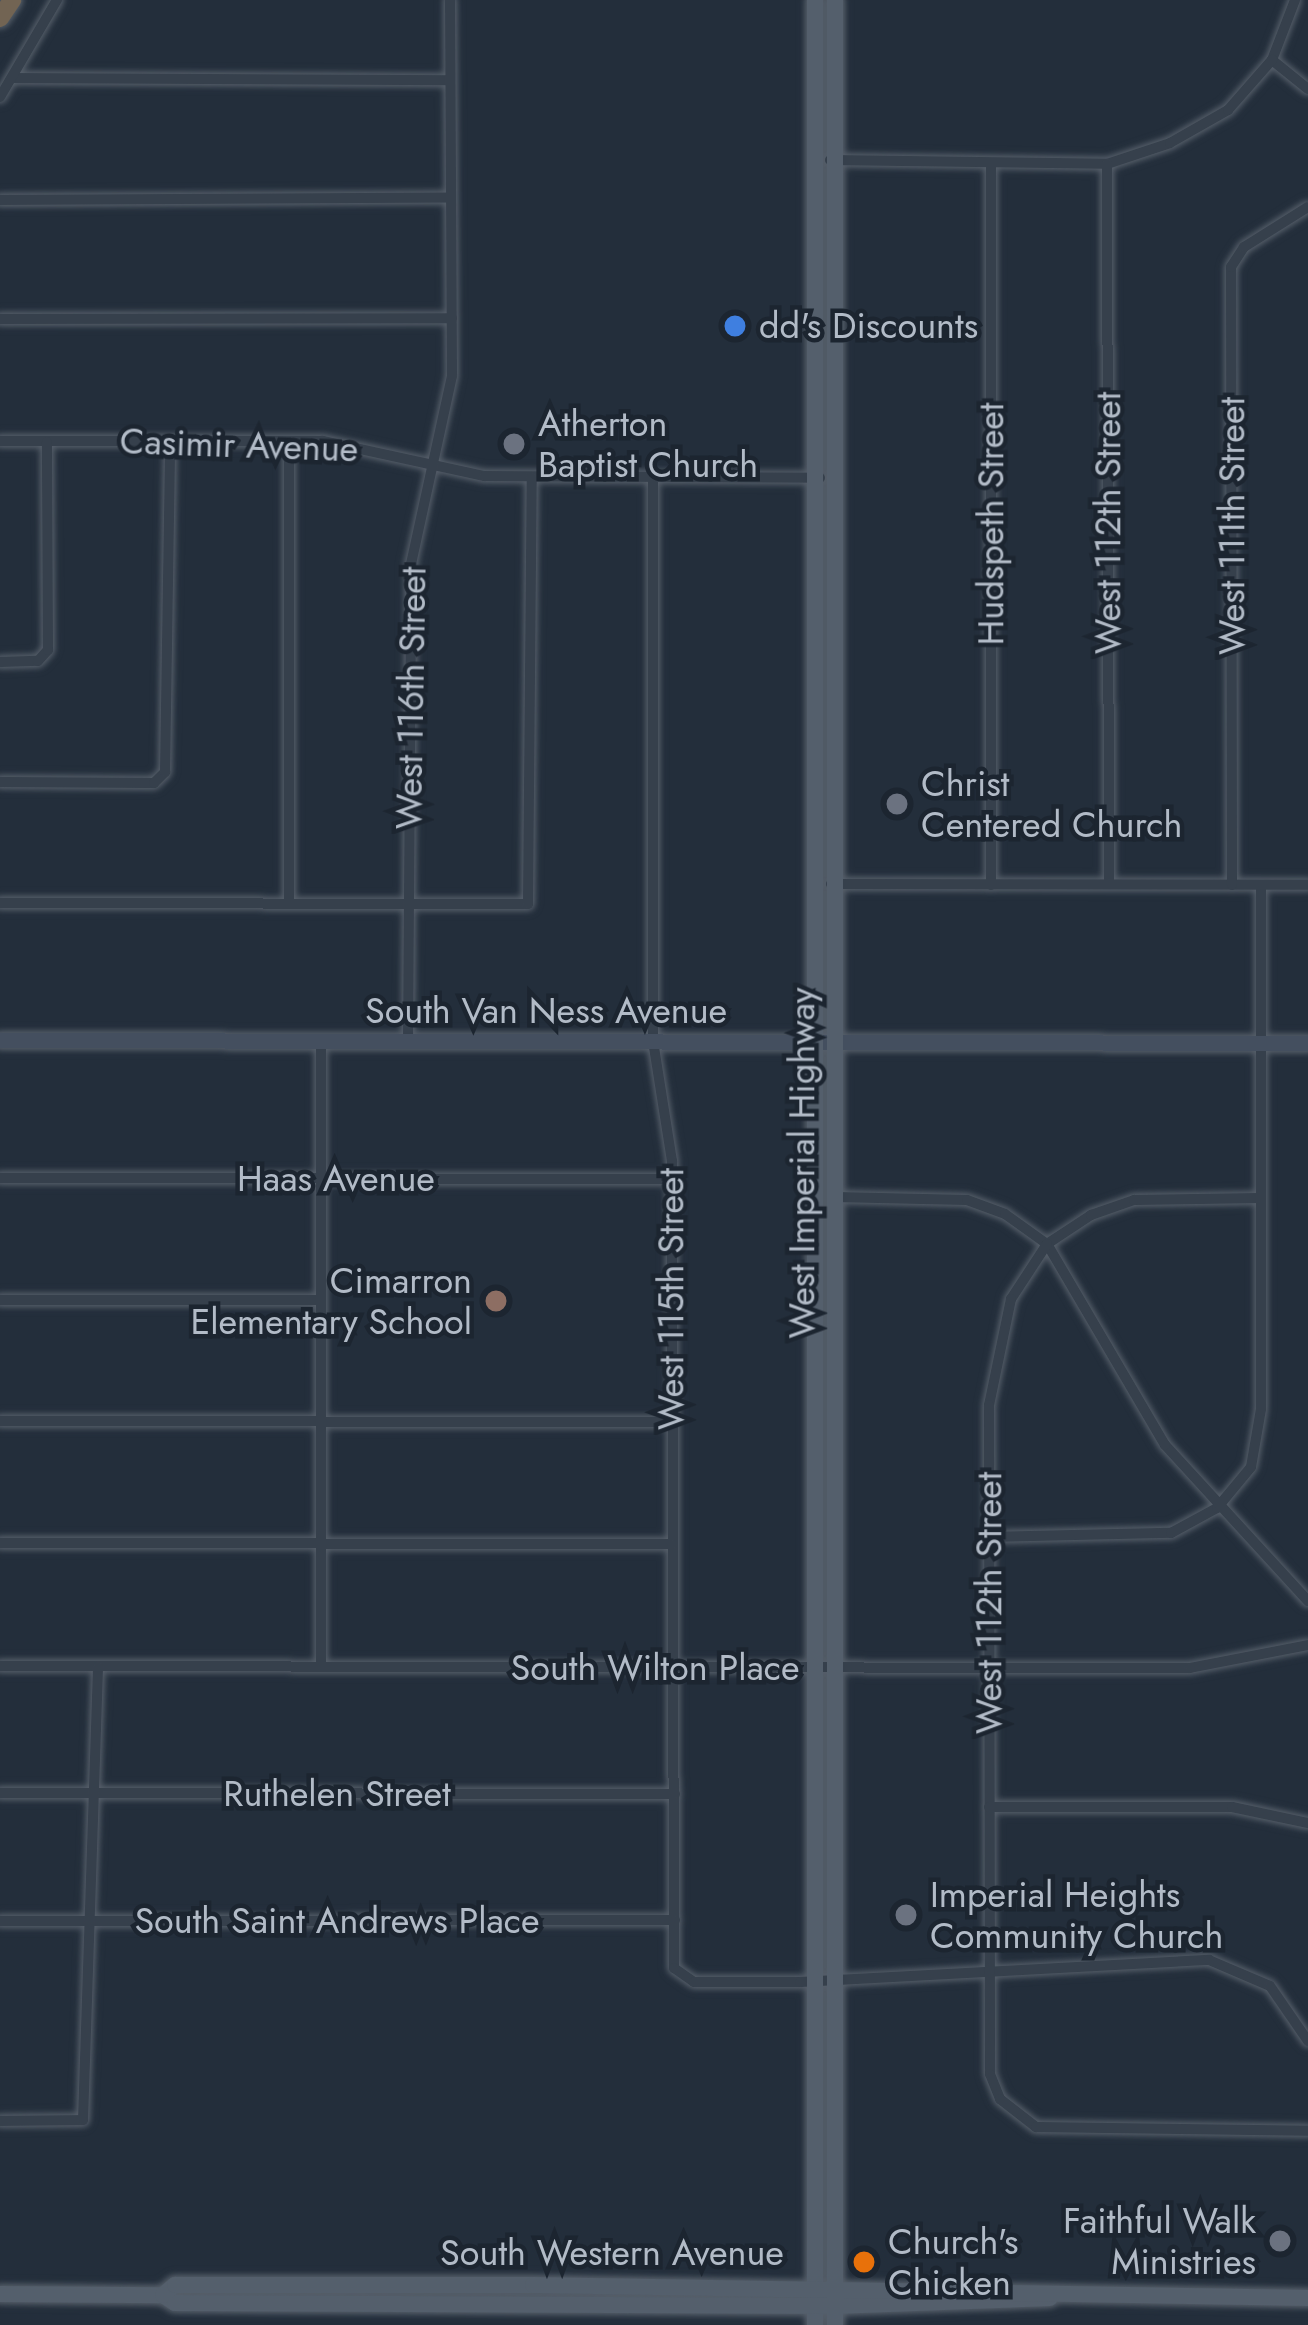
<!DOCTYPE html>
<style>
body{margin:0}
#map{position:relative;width:1308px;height:2325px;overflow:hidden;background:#232e3b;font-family:Jost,sans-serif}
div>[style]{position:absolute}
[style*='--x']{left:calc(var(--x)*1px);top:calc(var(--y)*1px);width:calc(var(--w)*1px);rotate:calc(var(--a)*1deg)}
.roads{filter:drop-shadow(0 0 3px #555e69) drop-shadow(0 0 3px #555e69)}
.minor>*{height:10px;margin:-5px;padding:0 5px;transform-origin:5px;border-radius:5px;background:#36404c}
.secondary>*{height:15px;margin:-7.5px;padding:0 7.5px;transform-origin:7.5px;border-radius:7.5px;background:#444f5f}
.primary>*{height:16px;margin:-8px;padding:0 8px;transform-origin:8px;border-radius:8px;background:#545f6c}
.motorway>*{height:18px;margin:-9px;padding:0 9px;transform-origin:9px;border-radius:9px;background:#726453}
.dots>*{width:33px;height:33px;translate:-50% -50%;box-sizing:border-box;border:6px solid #1c2530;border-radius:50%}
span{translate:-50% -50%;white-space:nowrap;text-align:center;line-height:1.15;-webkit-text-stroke:9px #1c2530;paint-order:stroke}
.poi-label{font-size:36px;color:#b2bbc7}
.left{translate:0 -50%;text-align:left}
.right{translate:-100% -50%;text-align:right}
.street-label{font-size:36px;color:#b2bbc7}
</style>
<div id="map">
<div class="roads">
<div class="minor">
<div style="--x:1295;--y:0;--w:64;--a:111"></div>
<div style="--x:1272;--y:60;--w:46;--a:38.9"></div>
<div style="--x:12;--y:78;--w:438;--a:0.3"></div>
<div style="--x:0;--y:97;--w:113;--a:-59.6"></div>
<div style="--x:830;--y:160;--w:277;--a:0.8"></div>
<div style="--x:1107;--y:164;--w:66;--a:-18.4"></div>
<div style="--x:1170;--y:143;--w:67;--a:-29.6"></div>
<div style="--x:1228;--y:110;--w:67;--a:-48.7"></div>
<div style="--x:991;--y:163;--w:722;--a:90"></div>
<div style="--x:1107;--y:164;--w:719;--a:89.84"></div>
<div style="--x:0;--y:200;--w:449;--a:-0.3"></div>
<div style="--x:0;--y:319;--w:452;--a:-0.1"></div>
<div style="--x:0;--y:441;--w:323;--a:0"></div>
<div style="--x:323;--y:441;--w:165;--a:12.3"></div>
<div style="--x:484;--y:476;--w:336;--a:0.3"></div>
<div style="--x:289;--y:441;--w:462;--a:90"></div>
<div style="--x:653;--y:477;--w:564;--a:90"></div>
<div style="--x:653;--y:1041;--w:121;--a:81"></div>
<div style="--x:672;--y:1161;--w:807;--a:89.86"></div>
<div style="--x:674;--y:1968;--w:24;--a:35"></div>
<div style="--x:694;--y:1982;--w:106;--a:0"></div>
<div style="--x:800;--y:1982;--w:410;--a:-3.1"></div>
<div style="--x:1209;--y:1960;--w:66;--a:23.1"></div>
<div style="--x:1270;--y:1986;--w:67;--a:55.4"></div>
<div style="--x:0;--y:662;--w:38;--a:-2"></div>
<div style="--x:38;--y:661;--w:15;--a:-48"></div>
<div style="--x:48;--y:650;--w:208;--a:-90.3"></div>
<div style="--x:0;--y:782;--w:154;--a:0.4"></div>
<div style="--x:154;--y:783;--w:16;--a:-45"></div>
<div style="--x:165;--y:772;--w:331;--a:-89.1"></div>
<div style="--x:831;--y:884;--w:477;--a:0.1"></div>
<div style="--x:1232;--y:885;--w:618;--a:-90.09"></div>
<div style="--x:1231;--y:267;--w:24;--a:-57"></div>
<div style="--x:1244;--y:247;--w:75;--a:-32"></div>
<div style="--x:0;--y:903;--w:528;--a:0.11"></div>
<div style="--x:528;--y:904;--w:427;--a:-89.5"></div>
<div style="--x:408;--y:1041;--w:477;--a:-89.6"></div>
<div style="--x:411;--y:564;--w:192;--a:-77.7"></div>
<div style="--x:452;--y:376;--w:376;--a:-90.3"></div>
<div style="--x:0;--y:1178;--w:672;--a:0.09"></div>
<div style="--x:835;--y:1197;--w:132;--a:1.3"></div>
<div style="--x:967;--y:1200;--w:40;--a:20.2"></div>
<div style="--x:1005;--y:1214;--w:52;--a:35.5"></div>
<div style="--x:1047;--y:1244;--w:53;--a:-33.4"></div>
<div style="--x:1091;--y:1215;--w:46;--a:-19.2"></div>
<div style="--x:1134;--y:1200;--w:126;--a:-0.9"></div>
<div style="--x:0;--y:1300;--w:320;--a:0"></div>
<div style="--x:0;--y:1421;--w:671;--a:0.09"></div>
<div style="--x:988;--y:1537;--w:183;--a:-1.3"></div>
<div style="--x:1171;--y:1533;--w:52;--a:-28.5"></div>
<div style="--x:1217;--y:1508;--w:53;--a:-50.3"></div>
<div style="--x:1251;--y:1467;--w:59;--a:-80.2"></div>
<div style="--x:1261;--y:1409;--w:524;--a:-90"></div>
<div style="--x:0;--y:1543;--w:672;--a:0.09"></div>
<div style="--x:1308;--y:1601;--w:212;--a:-132.5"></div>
<div style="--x:1165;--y:1445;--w:233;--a:-120.4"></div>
<div style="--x:1047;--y:1244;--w:66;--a:123.2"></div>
<div style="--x:1011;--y:1299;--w:108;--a:101.7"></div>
<div style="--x:989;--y:1405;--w:669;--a:89.91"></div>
<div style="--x:990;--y:2074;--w:27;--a:68"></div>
<div style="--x:1000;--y:2099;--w:46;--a:37.9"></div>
<div style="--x:1036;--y:2127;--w:272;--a:0.8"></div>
<div style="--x:0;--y:1666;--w:1190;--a:0.1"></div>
<div style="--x:1190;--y:1668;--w:120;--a:-11"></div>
<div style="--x:321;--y:1667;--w:626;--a:-90"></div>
<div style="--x:0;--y:1793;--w:675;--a:0.08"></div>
<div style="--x:989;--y:1807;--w:243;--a:0"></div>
<div style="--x:1232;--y:1807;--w:78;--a:11.9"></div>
<div style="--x:0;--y:1921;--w:675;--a:-0.08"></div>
<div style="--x:0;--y:2121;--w:83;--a:-0.7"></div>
<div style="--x:83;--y:2120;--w:454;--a:-88.1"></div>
</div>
<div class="secondary">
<div style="--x:0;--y:1040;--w:1308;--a:0.13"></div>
</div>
<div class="primary">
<div style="--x:815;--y:0;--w:2325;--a:90"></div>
<div style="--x:0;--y:2294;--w:163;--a:0.4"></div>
<div style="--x:163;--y:2295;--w:14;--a:34"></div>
<div style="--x:175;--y:2303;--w:660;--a:0.26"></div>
<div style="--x:835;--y:2306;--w:215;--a:-2.1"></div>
<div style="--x:163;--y:2295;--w:16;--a:-40"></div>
<div style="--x:175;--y:2285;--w:358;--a:0"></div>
<div style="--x:533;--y:2285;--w:775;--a:0.96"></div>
<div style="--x:835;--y:2325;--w:2325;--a:-90"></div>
</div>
<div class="motorway">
<div style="--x:0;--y:18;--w:22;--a:-56"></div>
</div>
</div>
<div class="dots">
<div style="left:735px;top:326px;background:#3f7fe0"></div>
<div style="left:514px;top:444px;background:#6b7280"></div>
<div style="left:897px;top:804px;background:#6b7280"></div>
<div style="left:496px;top:1301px;background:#8d6e63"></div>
<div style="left:906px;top:1915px;background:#6b7280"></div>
<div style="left:1280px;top:2241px;background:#6b7280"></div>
<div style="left:864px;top:2262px;background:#e8710a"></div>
</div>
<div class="poi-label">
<span class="left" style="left:759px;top:326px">dd's Discounts</span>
<span class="left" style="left:538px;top:444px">Atherton<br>Baptist Church</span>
<span class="left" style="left:921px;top:804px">Christ<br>Centered Church</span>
<span class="right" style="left:472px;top:1301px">Cimarron<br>Elementary School</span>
<span class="left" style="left:930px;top:1915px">Imperial Heights<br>Community Church</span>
<span class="right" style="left:1256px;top:2241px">Faithful Walk<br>Ministries</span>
<span class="left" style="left:888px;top:2262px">Church's<br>Chicken</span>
</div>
<div class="street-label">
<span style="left:239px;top:445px;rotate:2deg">Casimir Avenue</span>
<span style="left:1108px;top:523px;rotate:-90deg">West 112th Street</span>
<span style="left:991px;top:524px;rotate:-90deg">Hudspeth Street</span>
<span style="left:1232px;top:526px;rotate:-90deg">West 111th Street</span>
<span style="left:411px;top:698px;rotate:-89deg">West 116th Street</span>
<span style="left:546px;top:1011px">South Van Ness Avenue</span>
<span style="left:802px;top:1163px;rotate:-90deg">West Imperial Highway</span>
<span style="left:336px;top:1179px">Haas Avenue</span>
<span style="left:671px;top:1299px;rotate:-90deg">West 115th Street</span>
<span style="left:989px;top:1603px;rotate:-90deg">West 112th Street</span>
<span style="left:655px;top:1668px">South Wilton Place</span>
<span style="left:337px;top:1794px">Ruthelen Street</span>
<span style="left:337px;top:1921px">South Saint Andrews Place</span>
<span style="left:612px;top:2253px">South Western Avenue</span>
</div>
</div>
